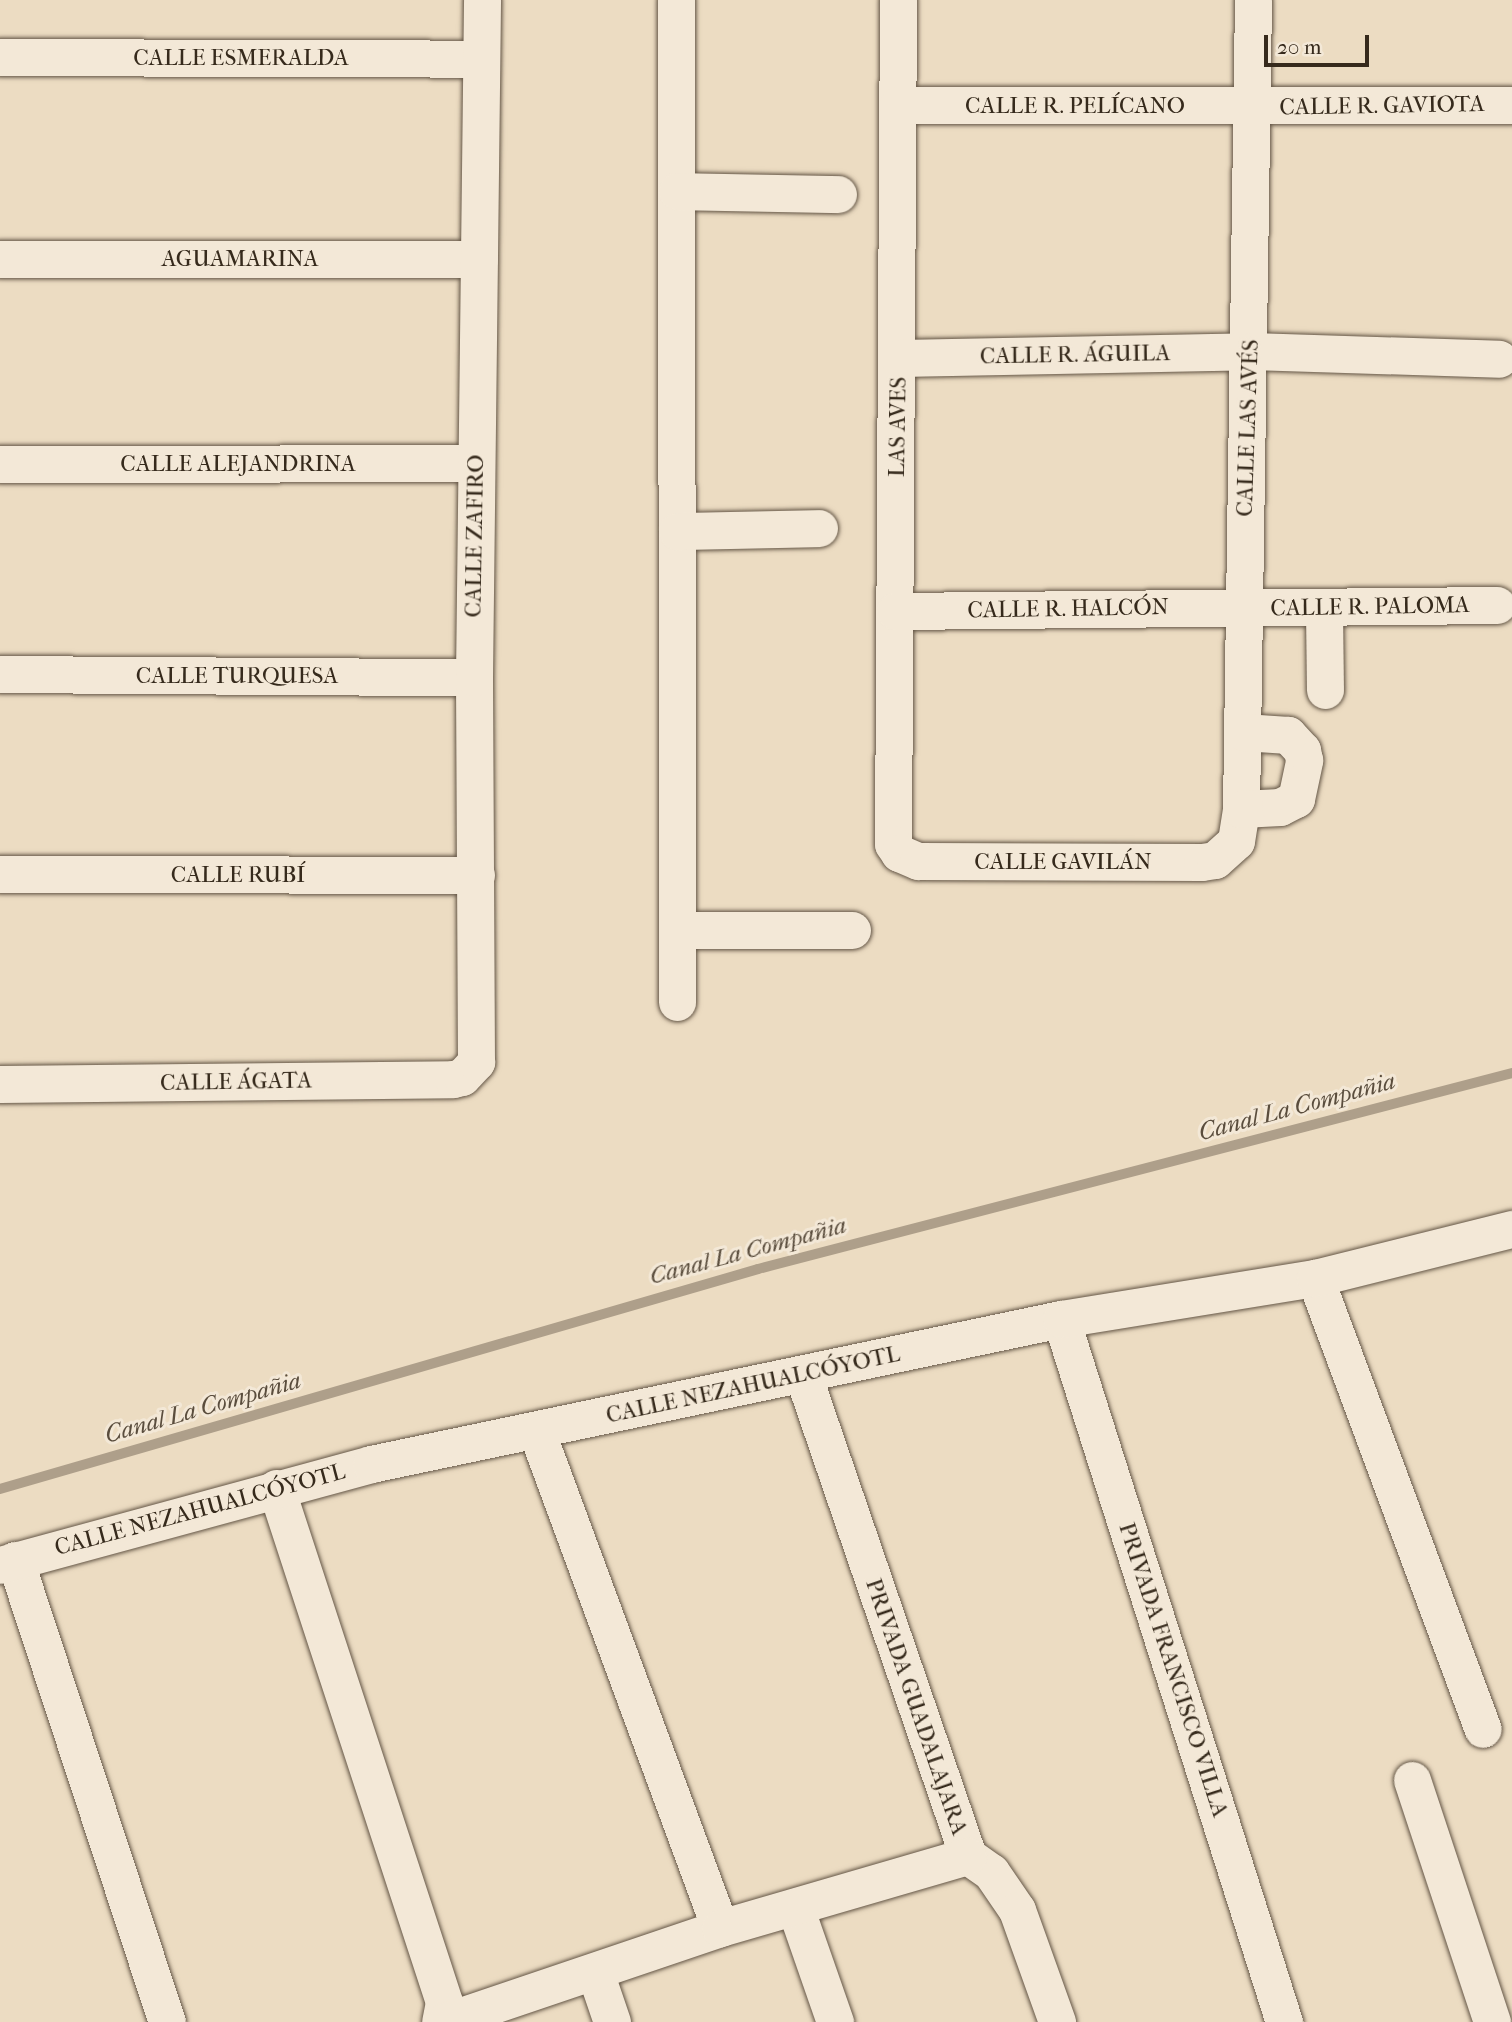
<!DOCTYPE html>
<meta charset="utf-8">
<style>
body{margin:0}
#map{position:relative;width:1512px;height:2022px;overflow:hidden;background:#ecdcc2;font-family:"IM FELL French Canon",serif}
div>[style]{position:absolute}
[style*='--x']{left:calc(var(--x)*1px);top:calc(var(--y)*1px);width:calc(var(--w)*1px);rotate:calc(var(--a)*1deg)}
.stream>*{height:10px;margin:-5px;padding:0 5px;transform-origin:5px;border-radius:5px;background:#ae9f8a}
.roads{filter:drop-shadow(0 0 2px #645646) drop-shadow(0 0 2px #645646)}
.minor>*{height:37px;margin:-18.5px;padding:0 18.5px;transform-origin:18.5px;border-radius:18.5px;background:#f3e8d7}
span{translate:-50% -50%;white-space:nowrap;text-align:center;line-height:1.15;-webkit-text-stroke:6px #f3e8d7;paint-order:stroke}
.street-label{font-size:23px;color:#362a1c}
.water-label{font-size:24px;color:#5a4d3d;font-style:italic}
.scale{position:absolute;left:1264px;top:35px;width:105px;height:32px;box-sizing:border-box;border:4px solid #362a1c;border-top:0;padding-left:9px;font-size:21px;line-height:24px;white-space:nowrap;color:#362a1c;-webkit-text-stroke:5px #f3e8d7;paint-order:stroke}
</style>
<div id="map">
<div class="stream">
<div style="--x:0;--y:1489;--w:789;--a:-16.18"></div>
<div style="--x:758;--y:1269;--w:779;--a:-14.57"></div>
</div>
<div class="roads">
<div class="minor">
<div style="--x:676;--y:0;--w:1002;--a:89.94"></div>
<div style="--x:898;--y:0;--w:844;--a:90.34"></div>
<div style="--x:893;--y:844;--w:11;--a:56"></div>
<div style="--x:899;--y:853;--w:21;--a:23"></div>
<div style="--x:918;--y:861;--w:284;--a:0.2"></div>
<div style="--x:1202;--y:862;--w:13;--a:-9"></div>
<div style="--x:1215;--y:860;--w:28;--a:-42"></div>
<div style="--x:1236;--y:841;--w:32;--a:-81"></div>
<div style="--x:1241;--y:809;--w:809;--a:-89.15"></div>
<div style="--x:0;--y:57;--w:481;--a:0.2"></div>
<div style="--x:898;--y:105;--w:614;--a:0"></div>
<div style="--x:677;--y:191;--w:161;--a:1.1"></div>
<div style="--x:0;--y:259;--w:479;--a:0"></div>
<div style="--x:899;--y:358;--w:352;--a:-1.1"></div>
<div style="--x:1251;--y:351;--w:248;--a:1.8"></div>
<div style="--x:0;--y:464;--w:476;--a:-0.1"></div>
<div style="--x:677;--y:531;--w:142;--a:-1.2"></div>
<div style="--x:1324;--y:610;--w:80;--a:89.3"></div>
<div style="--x:895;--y:611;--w:602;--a:-0.57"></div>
<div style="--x:0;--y:674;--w:474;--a:0.4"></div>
<div style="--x:1241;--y:809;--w:39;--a:-3"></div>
<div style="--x:1280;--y:807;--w:18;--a:-27"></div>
<div style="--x:1296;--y:799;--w:40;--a:-78"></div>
<div style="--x:1304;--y:760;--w:10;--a:-101"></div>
<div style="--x:1302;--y:750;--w:21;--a:-133"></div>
<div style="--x:1288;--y:735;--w:45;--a:-176.2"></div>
<div style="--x:0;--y:874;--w:476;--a:0.1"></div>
<div style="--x:677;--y:930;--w:175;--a:0"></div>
<div style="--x:0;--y:1084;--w:453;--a:-0.6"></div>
<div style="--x:453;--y:1079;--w:9;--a:-13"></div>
<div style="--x:462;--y:1077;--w:21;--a:-47"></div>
<div style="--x:476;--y:1062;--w:385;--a:-90.3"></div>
<div style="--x:474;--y:677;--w:677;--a:-89.32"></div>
<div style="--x:1315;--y:1278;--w:481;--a:69.6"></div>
<div style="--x:1061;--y:1319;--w:738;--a:72.4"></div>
<div style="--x:803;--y:1375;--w:509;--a:71.07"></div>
<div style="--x:968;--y:1856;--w:28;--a:35"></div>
<div style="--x:991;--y:1872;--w:46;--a:55.6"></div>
<div style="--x:1017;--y:1910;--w:119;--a:70.3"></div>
<div style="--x:536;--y:1430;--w:531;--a:69.72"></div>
<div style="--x:276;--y:1488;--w:541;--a:71.9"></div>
<div style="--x:444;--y:2002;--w:20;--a:101"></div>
<div style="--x:15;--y:1560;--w:486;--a:71.8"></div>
<div style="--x:0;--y:1565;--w:385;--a:-15.2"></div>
<div style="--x:371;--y:1464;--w:705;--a:-11.87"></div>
<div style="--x:1061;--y:1319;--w:257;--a:-9.2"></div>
<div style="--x:1315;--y:1278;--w:203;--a:-14"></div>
<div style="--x:1412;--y:1780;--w:255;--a:71.7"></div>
<div style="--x:795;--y:1907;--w:122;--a:70.8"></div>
<div style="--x:595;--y:1972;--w:53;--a:71.2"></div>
<div style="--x:443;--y:2022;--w:293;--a:-18.7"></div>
<div style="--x:720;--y:1928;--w:258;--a:-16.2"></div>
</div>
</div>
<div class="street-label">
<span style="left:241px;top:58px">CALLE ESMERALDA</span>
<span style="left:1075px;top:106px">CALLE R. PELÍCANO</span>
<span style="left:1382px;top:106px;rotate:-1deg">CALLE R. GAVIOTA</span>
<span style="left:240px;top:259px">AGUAMARINA</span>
<span style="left:1075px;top:355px;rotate:-1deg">CALLE R. ÁGUILA</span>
<span style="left:898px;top:427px;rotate:-89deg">LAS AVES</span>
<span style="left:1248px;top:428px;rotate:-88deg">CALLE LAS AVÉS</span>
<span style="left:238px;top:464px">CALLE ALEJANDRINA</span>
<span style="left:475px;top:536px;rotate:-89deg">CALLE ZAFIRO</span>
<span style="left:1370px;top:607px;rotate:-1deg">CALLE R. PALOMA</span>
<span style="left:1068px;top:609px;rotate:-1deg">CALLE R. HALCÓN</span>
<span style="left:237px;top:676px">CALLE TURQUESA</span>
<span style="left:1063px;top:862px">CALLE GAVILÁN</span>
<span style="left:238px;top:875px">CALLE RUBÍ</span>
<span style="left:236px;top:1082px;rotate:-1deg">CALLE ÁGATA</span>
<span style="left:753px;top:1385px;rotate:-12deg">CALLE NEZAHUALCÓYOTL</span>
<span style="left:200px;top:1510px;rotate:-15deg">CALLE NEZAHUALCÓYOTL</span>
<span style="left:1173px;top:1670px;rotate:72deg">PRIVADA FRANCISCO VILLA</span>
<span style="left:916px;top:1707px;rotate:71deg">PRIVADA GUADALAJARA</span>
</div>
<div class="water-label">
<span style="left:1297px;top:1107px;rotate:-15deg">Canal La Compañia</span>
<span style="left:748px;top:1251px;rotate:-15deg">Canal La Compañia</span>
<span style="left:203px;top:1408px;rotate:-16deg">Canal La Compañia</span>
</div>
<div class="scale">20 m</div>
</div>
